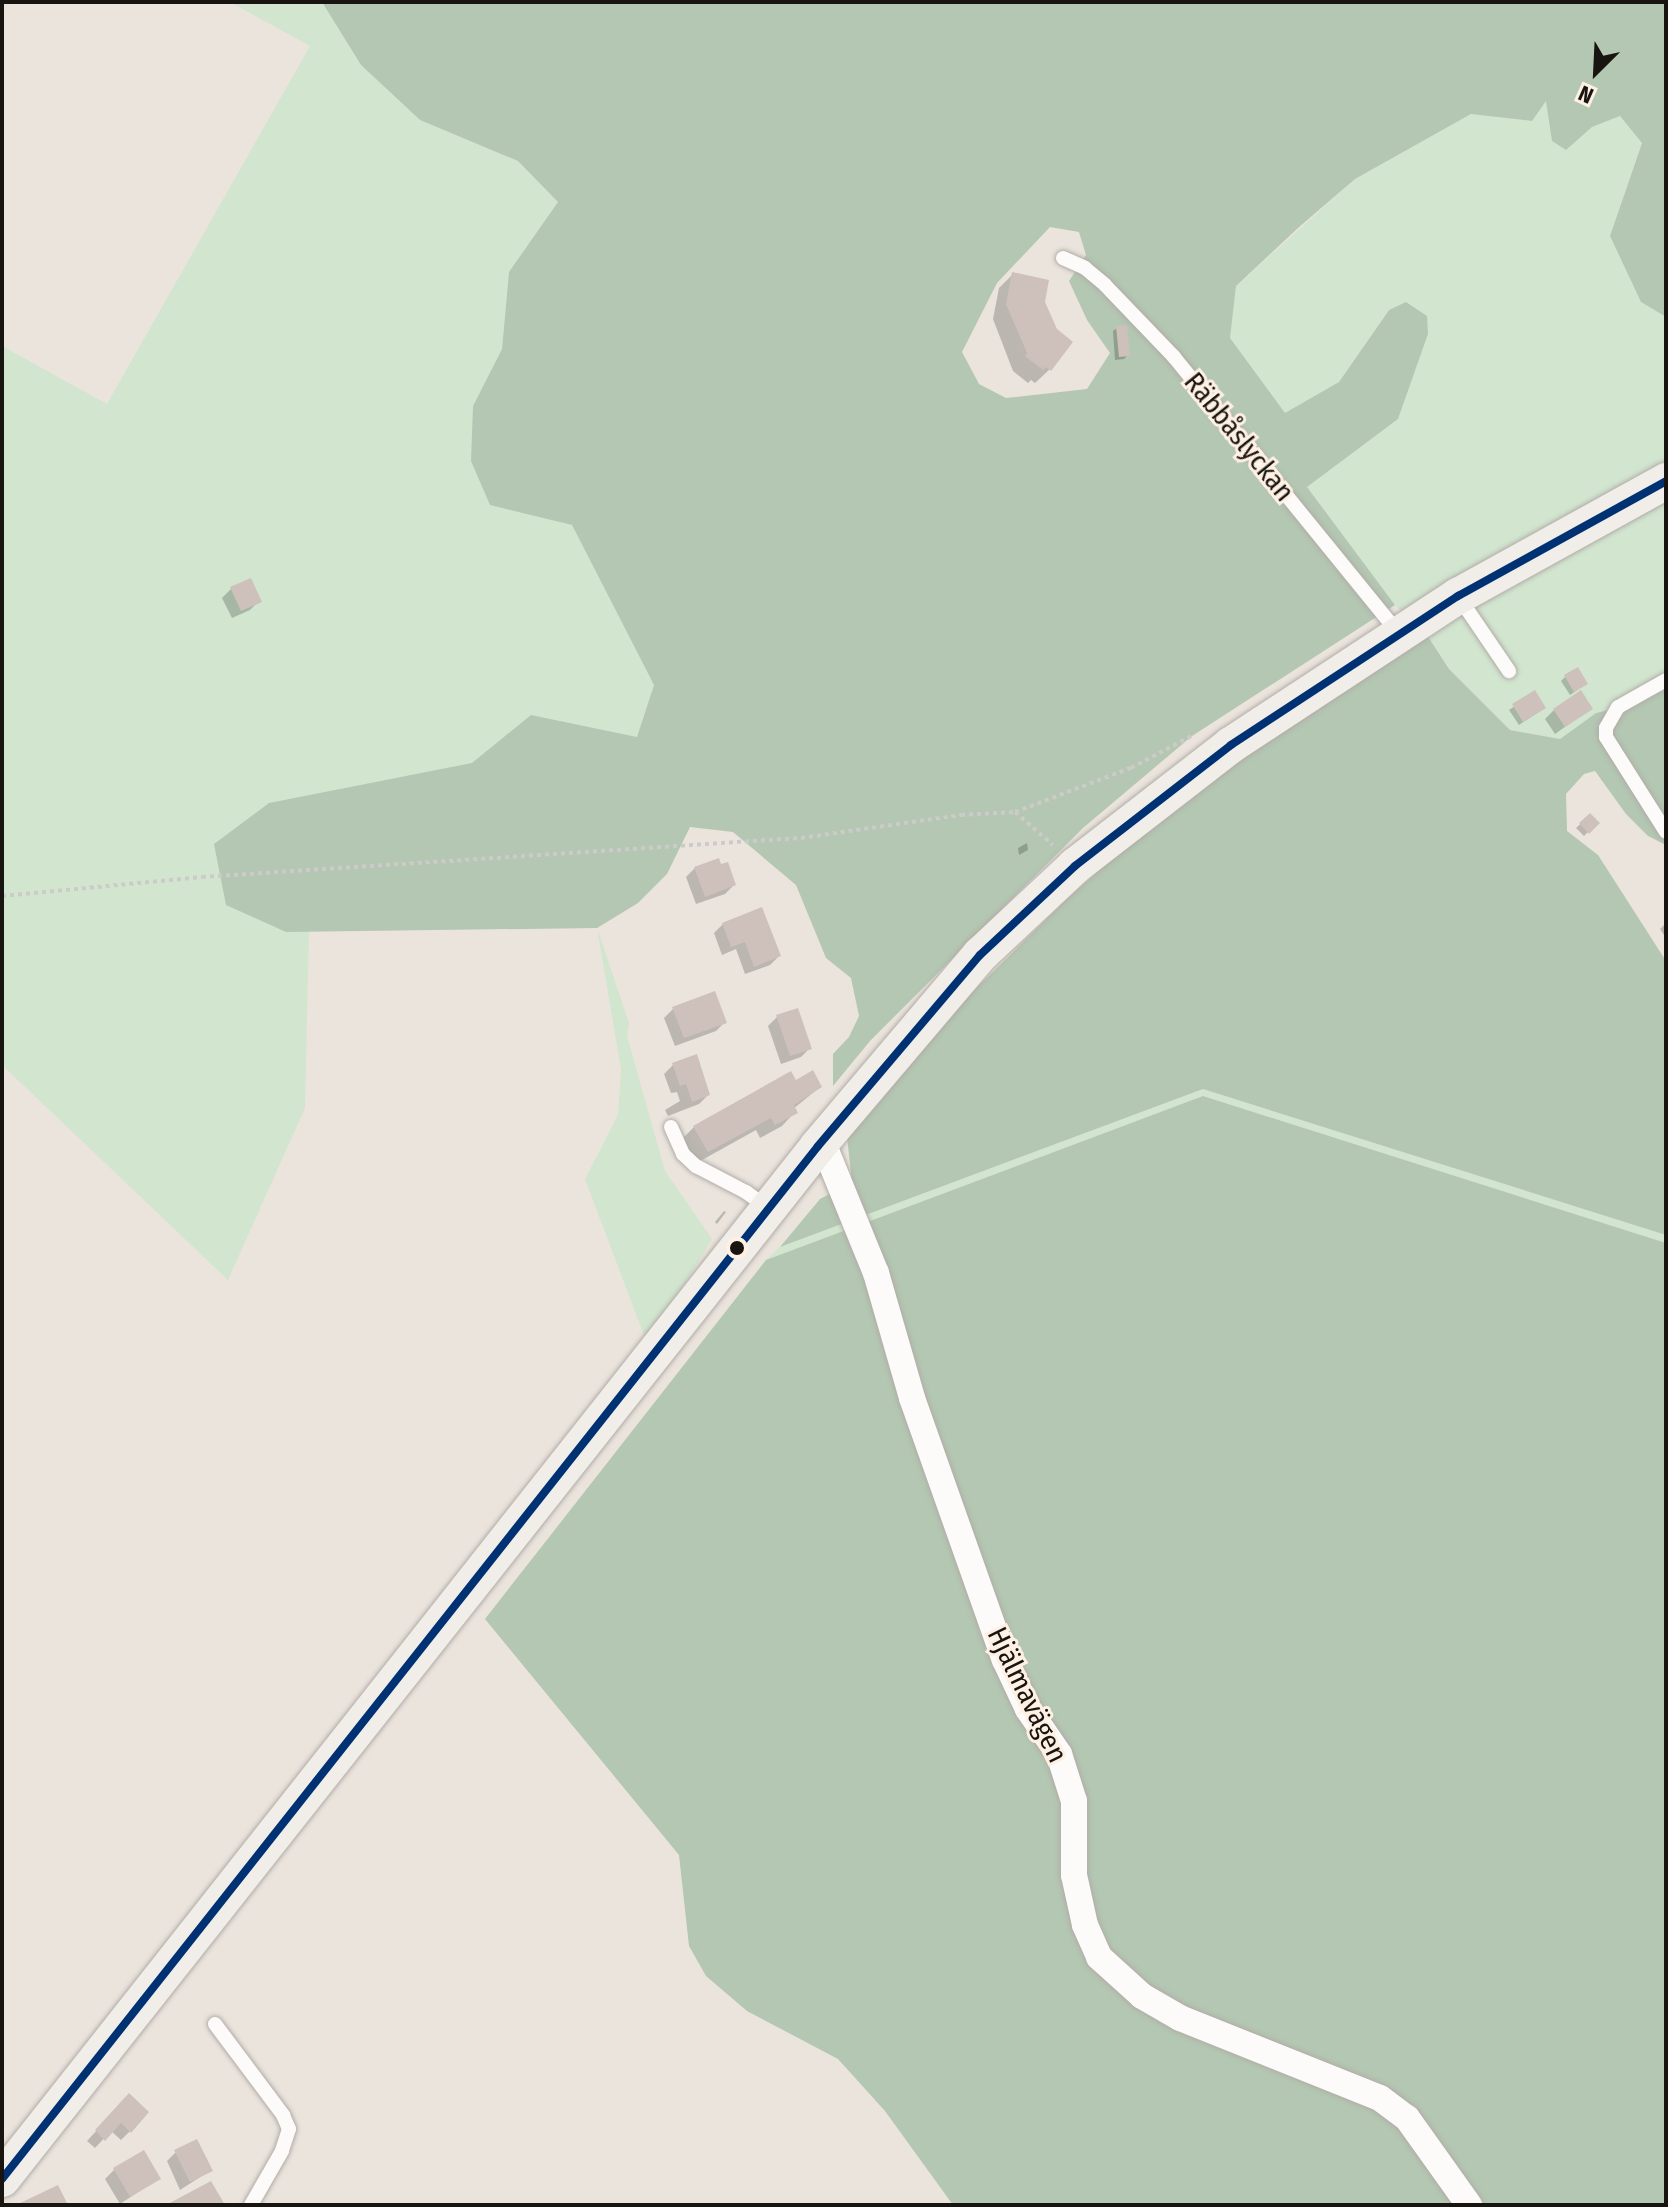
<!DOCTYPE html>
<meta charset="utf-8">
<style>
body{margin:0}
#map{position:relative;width:1668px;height:2207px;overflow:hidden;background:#ebe4dd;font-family:"Fira Sans Condensed",sans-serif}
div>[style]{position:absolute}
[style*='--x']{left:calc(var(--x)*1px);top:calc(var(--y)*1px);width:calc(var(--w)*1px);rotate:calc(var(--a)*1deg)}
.green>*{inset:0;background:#d1e5cf}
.forest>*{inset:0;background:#b3c7b2}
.shadow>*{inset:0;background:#0003}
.building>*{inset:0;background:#cec1bb}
.path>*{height:4px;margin-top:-2px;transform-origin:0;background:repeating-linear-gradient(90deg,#cdcbc9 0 4px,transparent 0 8px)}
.roads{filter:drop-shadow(0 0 2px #b1aca7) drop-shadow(0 0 2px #b1aca7)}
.lane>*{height:14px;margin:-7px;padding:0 7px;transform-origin:7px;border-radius:7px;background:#fcfbfa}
.street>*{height:26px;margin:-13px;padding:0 13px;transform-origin:13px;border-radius:13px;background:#fcfbfa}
.secondary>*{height:36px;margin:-18px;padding:0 18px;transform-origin:18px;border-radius:18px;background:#f1eee9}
.bus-1>*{height:8px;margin:-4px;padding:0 4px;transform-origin:4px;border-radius:4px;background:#003273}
.dots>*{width:22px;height:22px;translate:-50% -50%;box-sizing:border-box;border:4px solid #fff0e4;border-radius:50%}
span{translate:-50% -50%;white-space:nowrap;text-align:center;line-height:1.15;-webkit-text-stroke:6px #fff0e4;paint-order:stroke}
.street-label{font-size:28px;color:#181410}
.frame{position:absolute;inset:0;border:4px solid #181410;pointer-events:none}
.north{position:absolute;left:1556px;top:32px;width:80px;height:80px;-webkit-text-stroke:6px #fff0e4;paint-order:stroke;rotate:204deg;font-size:22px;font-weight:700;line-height:32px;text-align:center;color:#181410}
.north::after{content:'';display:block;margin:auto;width:28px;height:36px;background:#181410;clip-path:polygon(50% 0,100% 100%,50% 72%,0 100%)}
</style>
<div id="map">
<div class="green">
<div style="clip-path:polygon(230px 2px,322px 2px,361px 65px,420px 120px,518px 161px,558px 202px,509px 272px,502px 349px,473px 406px,490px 505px,572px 525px,654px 685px,637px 737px,531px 715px,472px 764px,269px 803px,286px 932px,309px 931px,305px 1108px,228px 1280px,2px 1065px,2px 346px,107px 404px,310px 46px)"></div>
<div style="clip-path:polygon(1546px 100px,1566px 150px,1592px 127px,1620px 116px,1642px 142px,1610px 236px,1641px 302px,1666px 317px,1666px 689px,1636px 703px,1596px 713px,1560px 739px,1510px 730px,1449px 669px,1427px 635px,1395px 605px,1307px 487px,1398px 419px,1428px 334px,1389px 309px,1339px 382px,1285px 414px,1230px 338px,1236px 286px,1355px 179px,1471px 114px,1532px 121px)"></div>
<div style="clip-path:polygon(597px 928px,629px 1023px,627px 1036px,665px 1171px,712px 1239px,648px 1346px,585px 1179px,618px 1115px,621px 1069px)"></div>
<div style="clip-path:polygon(1203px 1089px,1666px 1235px,1666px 1243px,1203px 1096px,766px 1260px,780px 1247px)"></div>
</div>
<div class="forest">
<div style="clip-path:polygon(evenodd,322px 2px,1666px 2px,1666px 317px,1641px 302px,1610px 236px,1642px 143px,1620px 116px,1592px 127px,1566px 150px,1552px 141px,1546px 101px,1532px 121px,1471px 114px,1355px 179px,1298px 228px,1236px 286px,1230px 338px,1285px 413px,1339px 382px,1389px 310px,1406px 302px,1427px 316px,1428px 334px,1398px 419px,1307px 487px,1395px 605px,1192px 736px,1083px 828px,870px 1041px,833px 1086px,833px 1054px,849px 1037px,859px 1016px,851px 978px,826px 958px,796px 885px,733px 832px,690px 827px,667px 874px,638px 903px,597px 928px,286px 932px,226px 905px,214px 844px,269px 803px,472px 763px,531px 715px,637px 737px,654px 685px,572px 525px,490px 505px,471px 461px,473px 406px,502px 349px,509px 272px,558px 202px,518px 161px,420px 120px,361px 65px,322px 2px,1050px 227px,1079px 232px,1086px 255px,1069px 281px,1087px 320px,1110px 353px,1087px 389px,1006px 398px,979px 384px,962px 352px,997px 283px,1050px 227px)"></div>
<div style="clip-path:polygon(1427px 635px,1449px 669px,1510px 730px,1560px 739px,1596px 713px,1636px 703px,1666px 689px,1666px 845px,1648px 836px,1626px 814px,1595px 771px,1584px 774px,1566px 794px,1567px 831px,1598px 855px,1666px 961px,1666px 1235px,1203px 1089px,780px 1247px,820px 1199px,852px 1182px,847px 1137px,948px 1016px,1069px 897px,1155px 821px,1292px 723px)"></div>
<div style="clip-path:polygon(1203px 1096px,1666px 1243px,1666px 2205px,953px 2205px,885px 2111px,838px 2059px,747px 2011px,706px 1976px,689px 1946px,679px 1855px,485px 1619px,766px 1260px)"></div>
</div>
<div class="shadow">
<div style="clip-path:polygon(1013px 274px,1043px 303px,1049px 370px,1035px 383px,1031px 380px,1028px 383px,1013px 371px,993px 319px,999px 288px)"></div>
<div style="clip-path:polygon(1117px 328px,1128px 355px,1124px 359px,1115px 360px,1113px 331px)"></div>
<div style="clip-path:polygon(231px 589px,259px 601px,250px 610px,232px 618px,222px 598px)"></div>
<div style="clip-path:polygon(1565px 677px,1586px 684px,1570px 695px,1561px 681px)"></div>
<div style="clip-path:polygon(1535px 692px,1540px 711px,1519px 725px,1509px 710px)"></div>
<div style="clip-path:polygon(1590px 709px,1555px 734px,1545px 719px,1554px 710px)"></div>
<div style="clip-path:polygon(1590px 815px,1597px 823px,1584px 836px,1576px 828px)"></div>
<div style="clip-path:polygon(1027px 843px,1028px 850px,1019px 855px,1018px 848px)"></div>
<div style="clip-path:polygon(720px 867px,734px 885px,725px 894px,696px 904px,686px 877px,695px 868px)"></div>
<div style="clip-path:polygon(1666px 923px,1666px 938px,1660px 929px)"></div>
<div style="clip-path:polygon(723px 924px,779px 956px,770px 965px,745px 974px,736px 949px,722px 955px,714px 933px)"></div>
<div style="clip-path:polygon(673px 1009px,725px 1022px,716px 1031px,675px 1046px,664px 1018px)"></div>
<div style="clip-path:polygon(777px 1017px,810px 1048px,801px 1057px,781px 1064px,768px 1026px)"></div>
<div style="clip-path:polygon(673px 1065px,708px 1095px,699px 1104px,668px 1116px,665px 1110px,680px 1101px,677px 1092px,671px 1093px,664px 1074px)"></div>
<div style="clip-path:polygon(795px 1082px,820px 1087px,793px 1109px,795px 1112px,782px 1126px,760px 1138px,756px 1130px,693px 1165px,680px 1141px,694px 1127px)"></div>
<div style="clip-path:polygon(724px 1211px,726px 1212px,717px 1224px,715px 1222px)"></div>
<div style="clip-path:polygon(120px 2105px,130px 2131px,121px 2140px,111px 2131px,95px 2148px,87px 2141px)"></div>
<div style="clip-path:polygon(176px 2152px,211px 2170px,180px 2190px,167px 2161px)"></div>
<div style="clip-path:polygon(114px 2170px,158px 2179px,120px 2204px,105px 2179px)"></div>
</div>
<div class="building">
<div style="clip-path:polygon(1012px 272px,1049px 280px,1045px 302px,1057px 329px,1073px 342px,1051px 371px,1046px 367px,1043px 370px,1025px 356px,1027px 353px,1006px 304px)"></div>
<div style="clip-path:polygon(1127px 325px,1130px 356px,1119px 357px,1116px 326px)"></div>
<div style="clip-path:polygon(251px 578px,262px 602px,241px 611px,230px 587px)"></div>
<div style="clip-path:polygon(1578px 667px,1588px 684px,1574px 692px,1564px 675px)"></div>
<div style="clip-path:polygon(1535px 690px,1546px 708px,1523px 722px,1512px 704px)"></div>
<div style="clip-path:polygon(1581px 690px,1593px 709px,1565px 727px,1553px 709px)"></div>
<div style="clip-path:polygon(1590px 813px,1600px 823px,1589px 834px,1579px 823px)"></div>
<div style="clip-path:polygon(719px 858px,721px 864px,728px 862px,736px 885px,705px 897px,694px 867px)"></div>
<div style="clip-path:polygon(762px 907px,781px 956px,754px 967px,745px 942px,731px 947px,722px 923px)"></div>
<div style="clip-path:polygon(715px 991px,727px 1023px,684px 1038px,672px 1007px)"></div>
<div style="clip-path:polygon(798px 1008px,812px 1049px,790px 1056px,776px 1015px)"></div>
<div style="clip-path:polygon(697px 1054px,710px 1095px,692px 1102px,686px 1084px,680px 1086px,672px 1063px)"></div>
<div style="clip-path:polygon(813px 1070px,822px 1087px,794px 1105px,798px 1113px,775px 1125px,771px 1118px,708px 1152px,693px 1126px,791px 1071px,796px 1080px)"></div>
<div style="clip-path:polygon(129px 2093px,149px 2112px,131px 2133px,121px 2123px,105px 2141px,95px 2130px)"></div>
<div style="clip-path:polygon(197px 2139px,213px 2171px,190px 2182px,174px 2150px)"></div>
<div style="clip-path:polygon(144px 2150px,161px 2179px,130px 2197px,113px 2168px)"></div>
<div style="clip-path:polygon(211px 2181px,225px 2205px,166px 2205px)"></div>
<div style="clip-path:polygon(58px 2185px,68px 2205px,16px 2205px)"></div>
</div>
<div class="path">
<div style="--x:1015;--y:812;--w:50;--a:41"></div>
<div style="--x:2;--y:896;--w:201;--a:-5.4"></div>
<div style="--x:202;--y:877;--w:600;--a:-3.73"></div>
<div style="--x:801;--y:838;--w:162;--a:-8.2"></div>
<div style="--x:961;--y:815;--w:54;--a:-3.2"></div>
<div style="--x:1015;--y:812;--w:124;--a:-20.8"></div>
<div style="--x:1131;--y:768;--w:72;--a:-28"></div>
</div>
<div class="roads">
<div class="lane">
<div style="--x:1063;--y:258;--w:24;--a:24"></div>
<div style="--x:1085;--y:268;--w:26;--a:40"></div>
<div style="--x:1105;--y:285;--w:100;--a:46.2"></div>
<div style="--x:1174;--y:357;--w:355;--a:50.9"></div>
<div style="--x:1458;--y:596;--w:91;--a:55.8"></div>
<div style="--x:1666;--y:680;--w:55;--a:150.6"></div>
<div style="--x:1618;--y:707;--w:24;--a:120"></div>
<div style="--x:1606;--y:728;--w:9;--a:90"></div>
<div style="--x:1606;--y:737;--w:112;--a:57.7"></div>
<div style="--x:671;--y:1127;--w:30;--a:66"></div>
<div style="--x:683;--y:1154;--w:18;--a:43"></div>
<div style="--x:696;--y:1166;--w:56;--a:27.5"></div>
<div style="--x:746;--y:1192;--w:27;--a:36"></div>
<div style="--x:215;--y:2024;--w:114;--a:53.2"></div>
<div style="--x:283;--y:2115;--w:15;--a:67"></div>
<div style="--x:289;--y:2129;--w:23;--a:108"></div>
<div style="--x:282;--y:2151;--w:62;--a:119.9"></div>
</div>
<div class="street">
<div style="--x:818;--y:1146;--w:11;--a:38"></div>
<div style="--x:827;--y:1153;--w:130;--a:67.8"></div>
<div style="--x:876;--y:1273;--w:130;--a:73.9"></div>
<div style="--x:912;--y:1398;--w:278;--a:70.5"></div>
<div style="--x:1005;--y:1660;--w:54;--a:64.9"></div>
<div style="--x:1028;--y:1709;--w:55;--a:55.4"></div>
<div style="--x:1059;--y:1754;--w:49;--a:72.3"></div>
<div style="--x:1074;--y:1801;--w:74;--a:90"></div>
<div style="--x:1074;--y:1875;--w:51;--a:77.6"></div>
<div style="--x:1085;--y:1925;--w:35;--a:66"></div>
<div style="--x:1099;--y:1957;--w:58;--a:42.2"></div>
<div style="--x:1142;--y:1996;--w:44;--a:30.1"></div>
<div style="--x:1180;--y:2018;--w:215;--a:21.8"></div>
<div style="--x:1380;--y:2098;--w:34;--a:37"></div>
<div style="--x:1407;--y:2118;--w:107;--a:54.5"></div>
</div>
<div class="secondary">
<div style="--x:2;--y:2179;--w:1316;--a:-51.69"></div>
<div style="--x:818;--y:1146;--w:250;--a:-49.7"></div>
<div style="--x:980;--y:955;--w:130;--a:-43.1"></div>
<div style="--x:1075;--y:866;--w:197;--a:-37.8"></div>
<div style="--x:1231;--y:745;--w:272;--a:-33.3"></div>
<div style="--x:1458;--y:596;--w:238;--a:-28.9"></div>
</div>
</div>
<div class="bus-1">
<div style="--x:2;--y:2179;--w:1316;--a:-51.69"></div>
<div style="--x:818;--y:1146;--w:250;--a:-49.7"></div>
<div style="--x:980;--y:955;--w:130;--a:-43.1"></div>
<div style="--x:1075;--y:866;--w:197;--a:-37.8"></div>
<div style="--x:1231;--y:745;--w:272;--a:-33.3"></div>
<div style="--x:1458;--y:596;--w:238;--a:-28.9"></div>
</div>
<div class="dots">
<div style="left:737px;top:1248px;background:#181410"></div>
</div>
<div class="street-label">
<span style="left:1239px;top:437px;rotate:51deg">Räbbåslyckan</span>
<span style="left:1027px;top:1695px;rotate:64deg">Hjälmavägen</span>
</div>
<div class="frame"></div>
<div class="north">N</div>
</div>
